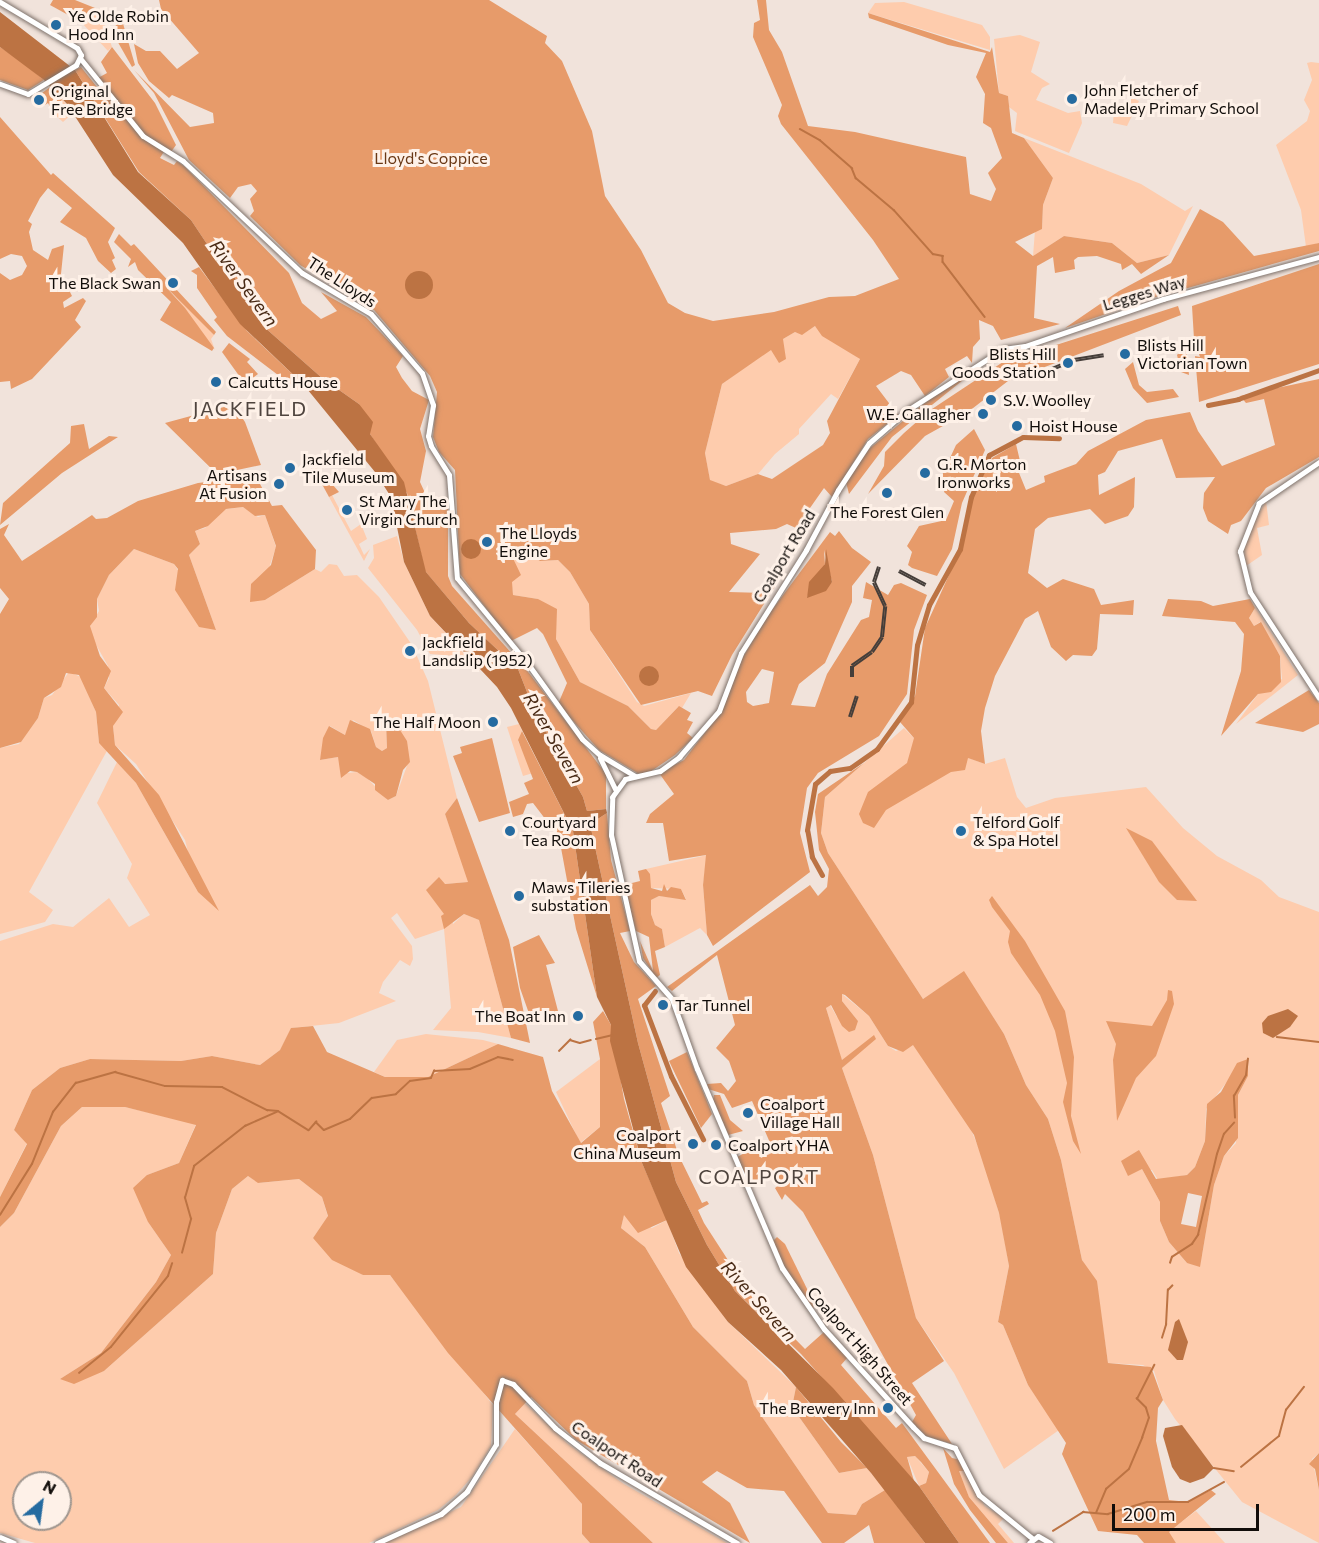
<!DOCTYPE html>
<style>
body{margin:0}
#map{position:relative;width:1319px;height:1543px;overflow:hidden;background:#f1e3db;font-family:Commissioner,sans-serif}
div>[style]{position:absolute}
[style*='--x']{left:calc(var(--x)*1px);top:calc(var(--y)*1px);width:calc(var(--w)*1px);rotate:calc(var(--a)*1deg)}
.green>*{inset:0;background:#feccad}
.forest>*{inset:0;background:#e79b6a}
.water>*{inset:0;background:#bc7343}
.round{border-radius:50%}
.stream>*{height:1.5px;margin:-0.75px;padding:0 0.75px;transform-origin:0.75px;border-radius:0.75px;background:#bc7343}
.canal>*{height:5px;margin:-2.5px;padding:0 2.5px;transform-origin:2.5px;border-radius:2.5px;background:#bc7343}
.roads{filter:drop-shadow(0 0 2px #7e726b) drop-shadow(0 0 2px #7e726b)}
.secondary>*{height:5px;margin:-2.5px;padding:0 2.5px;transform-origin:2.5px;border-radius:2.5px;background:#fff}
.rail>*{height:4px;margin-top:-2px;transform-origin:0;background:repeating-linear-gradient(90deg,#fef1e8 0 4.5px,#453e3a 0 9px);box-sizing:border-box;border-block:2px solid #453e3a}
.dots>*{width:16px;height:16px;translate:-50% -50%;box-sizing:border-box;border:3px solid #fef1e8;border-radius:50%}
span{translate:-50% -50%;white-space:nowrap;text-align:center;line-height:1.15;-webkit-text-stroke:6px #fef1e8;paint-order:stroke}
.poi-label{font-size:16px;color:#110d0a}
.left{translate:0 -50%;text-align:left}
.right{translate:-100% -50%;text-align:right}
.park-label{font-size:16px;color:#6a3815}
.street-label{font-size:16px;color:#110d0a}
.water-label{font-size:18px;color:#492a15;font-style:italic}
.quarter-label{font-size:20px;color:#4f443e;letter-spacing:1.5px}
.north{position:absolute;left:12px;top:1471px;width:60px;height:60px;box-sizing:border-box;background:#fef1e8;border:2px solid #9f968f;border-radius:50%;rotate:29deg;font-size:16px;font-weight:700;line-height:24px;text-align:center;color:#110d0a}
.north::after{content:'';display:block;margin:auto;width:21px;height:27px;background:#256ba0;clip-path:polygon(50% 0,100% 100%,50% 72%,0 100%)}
.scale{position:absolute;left:1112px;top:1504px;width:147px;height:27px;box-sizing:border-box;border:3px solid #110d0a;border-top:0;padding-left:8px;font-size:18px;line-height:21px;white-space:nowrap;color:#110d0a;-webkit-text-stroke:4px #fef1e8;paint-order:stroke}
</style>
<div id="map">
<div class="green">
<div style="clip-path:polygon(904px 2px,982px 25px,990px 37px,990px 50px,868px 13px,875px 3px)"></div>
<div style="clip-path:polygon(100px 10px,112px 47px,108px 51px,81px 22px)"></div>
<div style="clip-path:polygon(1020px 35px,1040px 42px,1031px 72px,1050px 84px,1042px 88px,1036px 100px,1068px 113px,1080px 111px,1082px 123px,1069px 153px,1015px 131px,1017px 113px,1009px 107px,1008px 96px,999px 93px,994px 39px)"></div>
<div style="clip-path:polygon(1311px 62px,1319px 63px,1319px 243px,1306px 247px,1301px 210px,1276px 145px,1307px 121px,1310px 111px,1304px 100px,1312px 80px,1307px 63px)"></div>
<div style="clip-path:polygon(1131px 97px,1139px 101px,1127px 126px,1113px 123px,1114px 111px,1126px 112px)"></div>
<div style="clip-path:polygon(62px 99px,73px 113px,63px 122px,54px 114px)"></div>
<div style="clip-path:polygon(1024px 138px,1141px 184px,1185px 211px,1193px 206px,1169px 255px,1137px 263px,1112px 243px,1064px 236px,1033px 256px,1035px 230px,1042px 229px,1043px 205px,1053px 178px)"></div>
<div style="clip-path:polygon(167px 285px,214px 335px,211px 339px,215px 350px)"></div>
<div style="clip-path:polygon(815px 326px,860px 359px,838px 399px,831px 394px,799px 429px,799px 434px,775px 454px,758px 474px,726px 486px,710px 481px,705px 453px,722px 384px,783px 339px,795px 332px,803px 334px)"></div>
<div style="clip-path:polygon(332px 495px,351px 531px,361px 524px,367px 539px,359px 544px,364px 555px,370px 549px,364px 561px,329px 497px)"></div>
<div style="clip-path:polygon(1266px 501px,1269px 525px,1257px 528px,1262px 555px,1246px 566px,1244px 550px,1249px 531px)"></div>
<div style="clip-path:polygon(evenodd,243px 507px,258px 517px,265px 515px,276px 547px,269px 568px,265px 600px,315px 569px,321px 572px,329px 564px,337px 565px,344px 576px,357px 575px,379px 597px,412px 645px,428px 681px,457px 798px,445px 814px,469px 882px,444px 884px,453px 924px,464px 914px,479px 920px,511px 1038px,478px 1032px,433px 1030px,451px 1008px,444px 929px,415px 939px,397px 913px,391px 918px,412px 946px,413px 959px,410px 966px,400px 960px,383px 982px,379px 993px,396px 1001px,339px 1023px,292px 1028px,280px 1050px,260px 1065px,212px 1056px,181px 1061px,90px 1059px,60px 1068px,32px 1090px,14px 1130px,27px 1143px,0 1197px,0 941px,53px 924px,73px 927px,109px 898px,129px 927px,150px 915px,127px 878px,132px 864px,97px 803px,117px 762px,136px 783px,198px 892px,185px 840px,136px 764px,115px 745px,113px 726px,119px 705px,104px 688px,109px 678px,108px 666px,90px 634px,90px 626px,99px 611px,97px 599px,109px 575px,134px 549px,174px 564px,216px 630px,189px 555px,200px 544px,195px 531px,205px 528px,220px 510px,243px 507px,353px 720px,371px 731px,376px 747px,382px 751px,387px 748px,386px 724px,400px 730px,408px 763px,396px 796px,388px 800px,367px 778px,357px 772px,347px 773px,338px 757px,320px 760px,330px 726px,345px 735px,353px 720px)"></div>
<div style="clip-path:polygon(397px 536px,404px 562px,430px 616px,480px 671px,456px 656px,430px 654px,417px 630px,368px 568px,374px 558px,373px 545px)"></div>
<div style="clip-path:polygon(517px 546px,540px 561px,558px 560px,570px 572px,589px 604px,590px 630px,637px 702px,644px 706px,691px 693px,682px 708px,678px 707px,656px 730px,651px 729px,628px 706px,580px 682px,556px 639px,554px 623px,538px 599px,513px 595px,507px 552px)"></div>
<div style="clip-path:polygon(1250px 599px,1298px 675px,1236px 724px,1258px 694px,1282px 679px,1280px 656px,1260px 622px,1254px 626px,1249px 618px,1255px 608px)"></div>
<div style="clip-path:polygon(69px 672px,81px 677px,96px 712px,99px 743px,108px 749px,29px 892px,53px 910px,45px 922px,0 934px,0 748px,19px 744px,38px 718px,44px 698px,52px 695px)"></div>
<div style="clip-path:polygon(519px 724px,522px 731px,518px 741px,533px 773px,523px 776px,507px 727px)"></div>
<div style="clip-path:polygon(evenodd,904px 728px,914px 738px,985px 764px,1005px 758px,1017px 797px,1026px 808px,1055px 798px,1146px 787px,1183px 828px,1217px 856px,1261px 880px,1279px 897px,1319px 912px,1319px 1453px,1312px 1459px,1319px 1490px,1319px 1543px,1242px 1502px,1175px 1419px,1163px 1400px,1154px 1371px,1143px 1365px,1108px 1363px,1097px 1287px,1082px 1260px,1061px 1160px,1048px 1119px,1026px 1085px,1004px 1034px,964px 972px,923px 999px,828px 853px,821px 833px,825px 797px,904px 728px,1248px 1076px,1238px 1095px,1236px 1143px,1224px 1156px,1214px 1185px,1202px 1255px,1187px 1263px,1169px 1242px,1160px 1221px,1160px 1202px,1142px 1169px,1152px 1170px,1158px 1180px,1187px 1175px,1195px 1167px,1205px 1141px,1206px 1109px,1229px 1079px,1248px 1076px)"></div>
<div style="clip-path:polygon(707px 855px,703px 885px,707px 935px,700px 928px,665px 947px,662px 929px,655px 925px,651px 914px,651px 900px,659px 896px,686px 899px,681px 889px,651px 888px,646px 869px)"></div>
<div style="clip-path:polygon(842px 994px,869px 1016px,888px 1046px,896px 1051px,913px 1044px,966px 1118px,983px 1158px,1001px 1220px,1009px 1266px,998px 1322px,1003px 1325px,1028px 1385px,1059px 1430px,1004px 1469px,954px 1373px,916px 1318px,873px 1155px,842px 1068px,874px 1036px,842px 1061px,826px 1008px,830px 1005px,837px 1017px,858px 1021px,842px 1001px)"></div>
<div style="clip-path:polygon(426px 1034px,483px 1040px,498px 1044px,428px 1077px,385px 1077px,374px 1072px,397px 1040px)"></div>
<div style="clip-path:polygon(600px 1059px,600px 1127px,580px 1143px,556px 1092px)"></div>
<div style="clip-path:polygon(evenodd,82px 1107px,125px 1107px,196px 1124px,179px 1163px,147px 1175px,148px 1222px,171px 1255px,156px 1282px,101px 1353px,60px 1379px,104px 1371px,213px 1274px,216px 1233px,232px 1189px,248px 1176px,259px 1183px,299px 1179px,322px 1197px,328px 1217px,313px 1238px,363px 1275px,389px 1274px,493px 1405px,491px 1446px,472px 1477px,455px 1496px,438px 1510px,369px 1543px,35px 1543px,0 1533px,0 1227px,14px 1213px,61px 1126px,82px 1107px,24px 1483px,60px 1483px,60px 1519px,24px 1519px,24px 1483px)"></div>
<div style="clip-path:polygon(624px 1214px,652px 1228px,667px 1220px,679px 1253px,728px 1322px,796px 1387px,792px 1407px,839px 1473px,867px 1468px,871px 1473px,885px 1490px,862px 1504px,856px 1515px,828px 1513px,754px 1405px,747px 1381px,693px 1327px,645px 1247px,621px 1228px)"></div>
<div style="clip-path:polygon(525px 1403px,568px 1444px,624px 1484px,727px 1543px,653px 1543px,515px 1414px)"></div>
<div style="clip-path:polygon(515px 1429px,582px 1504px,582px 1534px,590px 1543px,383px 1543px,461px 1507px)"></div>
<div style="clip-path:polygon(915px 1456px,929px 1472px,926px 1483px,919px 1486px,907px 1457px)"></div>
<div style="clip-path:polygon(958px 1470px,965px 1471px,985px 1506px,1004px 1518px,998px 1524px,1014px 1543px,1008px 1543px,969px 1497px)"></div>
<div style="clip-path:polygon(1196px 1511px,1225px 1543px,1176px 1543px,1168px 1532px)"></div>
</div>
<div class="forest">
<div style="clip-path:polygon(53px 0,75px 0,100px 10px,81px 22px,50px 5px)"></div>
<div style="clip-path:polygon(evenodd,159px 0,489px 0,547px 36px,545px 43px,562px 61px,592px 131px,605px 196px,641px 250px,668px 303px,685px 313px,713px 321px,774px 312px,829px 297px,855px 296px,899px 279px,873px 240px,781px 124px,778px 116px,782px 105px,753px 37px,754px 23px,760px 20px,757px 0,766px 0,769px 30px,782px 52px,808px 126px,855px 132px,966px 157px,970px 194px,991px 201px,996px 189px,988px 173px,1002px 158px,991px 128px,983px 123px,985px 94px,976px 77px,986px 53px,948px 45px,869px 18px,868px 13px,990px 52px,992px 47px,999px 93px,1008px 96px,1012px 133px,1024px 138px,1053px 178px,1043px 205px,1042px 229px,1015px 242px,1033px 256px,1064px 236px,1112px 243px,1137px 263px,1169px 255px,1141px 274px,1132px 264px,1122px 270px,1121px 264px,1097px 256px,1078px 257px,1074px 260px,1075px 269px,1055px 273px,1053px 257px,1037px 266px,1034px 318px,1060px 324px,1001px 340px,993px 326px,979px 320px,980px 339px,973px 347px,972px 363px,967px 356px,945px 369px,949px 377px,925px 396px,911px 375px,901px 371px,876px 386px,898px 415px,868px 439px,832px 497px,824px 488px,796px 528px,787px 524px,776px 529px,730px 533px,731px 544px,760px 554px,729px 592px,765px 593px,770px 583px,777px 583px,732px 655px,712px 696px,698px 691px,641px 705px,590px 630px,589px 604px,570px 572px,558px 560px,540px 561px,517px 546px,509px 550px,521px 575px,512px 582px,513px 595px,538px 599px,557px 609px,556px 639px,580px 682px,628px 706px,651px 729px,656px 730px,679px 706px,691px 713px,687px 720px,693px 722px,687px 733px,693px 738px,675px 755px,650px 772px,639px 774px,599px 750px,558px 704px,567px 683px,543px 634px,537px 628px,511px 641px,460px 574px,455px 470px,439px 452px,433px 437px,437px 392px,430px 376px,374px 310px,300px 265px,250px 216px,254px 211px,250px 199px,257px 191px,251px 184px,238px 187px,230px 198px,189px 160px,154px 93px,134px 70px,190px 127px,214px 123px,213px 113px,172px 95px,169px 98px,149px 81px,138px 63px,134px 44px,146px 51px,160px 51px,177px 69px,199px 53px,161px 9px,159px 0,815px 326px,822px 336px,860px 359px,827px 421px,830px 433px,823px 445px,772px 479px,758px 474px,726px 486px,710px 480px,705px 453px,722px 384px,771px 350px,779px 363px,786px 359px,783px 339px,795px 332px,802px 335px,815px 326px)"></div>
<div style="clip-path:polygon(122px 20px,135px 65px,132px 67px,111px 30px)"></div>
<div style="clip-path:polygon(0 47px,21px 61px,44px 80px,28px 90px,0 80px)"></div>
<div style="clip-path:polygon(112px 47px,155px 103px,176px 145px,171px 152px,165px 150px,160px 158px,174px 165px,177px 161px,185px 167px,289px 273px,302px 303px,321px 319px,337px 311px,321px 292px,366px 317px,403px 356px,396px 367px,402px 378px,412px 391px,429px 400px,420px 429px,426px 451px,420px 482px,432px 508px,448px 503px,448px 576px,452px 586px,529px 673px,606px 774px,606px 809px,587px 811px,583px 797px,534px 710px,518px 669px,469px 623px,425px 571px,407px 493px,370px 434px,359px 404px,322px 378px,263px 326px,231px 271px,217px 259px,191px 220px,139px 172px,75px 70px,81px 67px,97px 87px,101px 84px,98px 78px,107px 73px,101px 62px)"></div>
<div style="clip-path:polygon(50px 87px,62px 99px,54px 114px,48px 103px,42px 107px,41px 102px,42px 93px)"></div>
<div style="clip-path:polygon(0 117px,51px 175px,53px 173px,115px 228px,108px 242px,115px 258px,112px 260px,116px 269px,111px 273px,98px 261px,86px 238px,60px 222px,72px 208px,48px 188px,40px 198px,28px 221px,32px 224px,29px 232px,33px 250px,48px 260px,52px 249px,64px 245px,61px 274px,72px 296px,63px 302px,64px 308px,83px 298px,86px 301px,75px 320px,81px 327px,32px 379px,11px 389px,10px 381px,0 382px,0 273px,10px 280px,22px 275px,27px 266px,22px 256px,11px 254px,0 259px)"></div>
<div style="clip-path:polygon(1200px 209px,1223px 222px,1254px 256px,1319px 243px,1319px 251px,1156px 297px,1065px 328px,1119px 291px,1171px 263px)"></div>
<div style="clip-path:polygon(119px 234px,131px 246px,134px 244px,216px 332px,214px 335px,165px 286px,185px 308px,214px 348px,212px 351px,160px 320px,171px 302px,138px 270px,135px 262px,128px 267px,131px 259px,114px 242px)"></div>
<div style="clip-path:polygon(1319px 264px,1319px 364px,1199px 402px,1195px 356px,1200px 357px,1194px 339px,1192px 306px)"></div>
<div style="clip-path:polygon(199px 267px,247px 331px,303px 384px,299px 391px,227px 336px,214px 320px,217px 317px,197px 288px,197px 275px,191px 271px)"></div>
<div style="clip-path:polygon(1178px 306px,1181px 315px,1008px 381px,968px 412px,925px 436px,868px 494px,884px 466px,885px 452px,904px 433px,929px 411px,1006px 360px,1048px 347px,1051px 355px,1057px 352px,1056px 345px)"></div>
<div style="clip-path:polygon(229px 343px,250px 359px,247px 362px,258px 374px,245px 384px,222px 352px)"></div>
<div style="clip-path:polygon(1186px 345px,1189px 375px,1181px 372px,1177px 355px)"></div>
<div style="clip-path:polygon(1133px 362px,1139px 385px,1147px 392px,1173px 389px,1179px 397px,1147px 403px,1133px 388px,1125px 369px)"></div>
<div style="clip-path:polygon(973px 372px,892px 437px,849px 494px,846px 482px,869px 449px,926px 402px)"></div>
<div style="clip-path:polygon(1319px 379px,1319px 457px,1266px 488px,1241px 521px,1231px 525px,1228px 534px,1208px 521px,1203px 508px,1204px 493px,1215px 477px,1176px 478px,1162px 439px,1118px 451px,1105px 472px,1098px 475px,1099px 495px,1135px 477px,1134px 507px,1128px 516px,1105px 524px,1090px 509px,1048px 518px,1035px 529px,1028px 573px,1047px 588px,1063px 579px,1094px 589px,1101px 605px,1134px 600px,1133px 615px,1100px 614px,1097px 649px,1092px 656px,1073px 655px,1066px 661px,1051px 647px,1038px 611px,1025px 619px,995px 676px,985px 708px,981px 731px,985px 764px,968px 758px,965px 770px,951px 772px,886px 810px,874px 828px,863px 823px,859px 814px,868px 792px,907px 763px,914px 738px,900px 722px,915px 696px,925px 628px,963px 544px,972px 496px,992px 458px,1016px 444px,1020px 461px,1015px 463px,1026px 490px,1045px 482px,1044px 476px,1076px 464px,1088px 451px,1146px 420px,1190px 412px,1198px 431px,1222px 466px,1275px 445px,1264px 399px,1246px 403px,1240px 396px)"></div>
<div style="clip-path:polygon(224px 407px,239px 413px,245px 422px,261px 465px,223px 473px,229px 480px,260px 484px,272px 506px,282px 505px,316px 550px,315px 569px,265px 600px,250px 602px,251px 584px,271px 565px,276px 546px,265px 515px,255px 516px,243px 507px,226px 509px,208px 526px,195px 531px,200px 544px,189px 555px,216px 630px,199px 627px,175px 590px,178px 569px,174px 564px,134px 549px,109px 575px,97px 599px,97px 617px,90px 626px,100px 656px,111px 671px,104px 688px,123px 712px,113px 726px,115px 745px,159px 795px,219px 911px,198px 892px,136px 783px,99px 743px,96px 712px,79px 675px,66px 673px,61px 687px,44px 698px,38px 718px,21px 742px,0 748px,0 614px,9px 599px,0 588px,0 529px,9px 524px,4px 535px,22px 561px,92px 515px,96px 519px,107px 518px,138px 501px,198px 483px,223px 480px,165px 423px)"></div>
<div style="clip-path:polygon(84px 424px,89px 449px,109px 436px,118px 437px,62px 473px,0 525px,3px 503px,70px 443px,71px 426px)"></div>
<div style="clip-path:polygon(974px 429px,985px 450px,962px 503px,952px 549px,937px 576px,912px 568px,908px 565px,912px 552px,907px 546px,919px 526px,946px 520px,954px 501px,944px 492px,946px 484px,939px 482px,956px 445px)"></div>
<div style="clip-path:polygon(311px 464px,325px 476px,339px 492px,329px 497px)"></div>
<div style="clip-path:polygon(evenodd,839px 531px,852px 548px,871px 562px,852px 586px,852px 602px,825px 663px,799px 684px,791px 705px,815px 707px,827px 674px,861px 620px,869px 617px,872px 600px,863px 598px,866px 582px,888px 595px,894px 585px,901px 583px,927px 595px,914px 630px,907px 694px,879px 736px,818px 773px,807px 788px,800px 833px,810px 872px,713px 946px,707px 935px,703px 885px,706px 855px,669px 861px,663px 823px,646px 823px,650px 814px,674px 794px,659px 773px,684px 760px,720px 713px,739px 664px,766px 618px,830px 532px,835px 536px,839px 531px,824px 550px,832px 582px,807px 597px,825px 564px,824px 550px,839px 531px,762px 669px,774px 672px,769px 703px,753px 706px,747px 702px,746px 692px,762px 669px)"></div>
<div style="clip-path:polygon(1168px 599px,1201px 601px,1213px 606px,1250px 599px,1255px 608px,1249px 618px,1254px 626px,1261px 622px,1280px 656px,1281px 682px,1271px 692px,1258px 694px,1221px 736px,1241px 671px,1244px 634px,1235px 622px,1162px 616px)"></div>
<div style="clip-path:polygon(1309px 690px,1319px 703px,1319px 724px,1303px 732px,1255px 723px)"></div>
<div style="clip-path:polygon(350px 720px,370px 729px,376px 747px,382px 751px,387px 748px,386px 723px,400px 730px,407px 741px,410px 762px,403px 770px,396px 796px,388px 800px,375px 790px,375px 784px,357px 772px,350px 771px,341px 778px,338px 757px,320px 760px,323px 738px,329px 726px,345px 735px)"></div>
<div style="clip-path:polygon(522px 731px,573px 831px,597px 997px,576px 929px,559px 837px,533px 803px,527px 804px,523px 814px,513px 817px,509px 802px,529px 794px,524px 783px,533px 779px,518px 740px)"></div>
<div style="clip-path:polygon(492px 738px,510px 813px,479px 822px,453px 756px,462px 753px,460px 747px)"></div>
<div style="clip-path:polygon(864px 763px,825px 797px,821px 833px,828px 853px,923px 999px,964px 971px,1004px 1034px,1026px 1085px,1048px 1119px,1061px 1160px,1082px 1260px,1097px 1281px,1108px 1363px,1151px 1367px,1163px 1400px,1158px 1408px,1156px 1441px,1169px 1500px,1188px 1502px,1211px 1490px,1216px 1494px,1169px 1532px,1176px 1543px,1144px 1543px,1137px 1535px,1098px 1531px,1062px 1454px,1066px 1443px,1028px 1385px,1003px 1325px,998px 1322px,1009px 1266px,999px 1213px,974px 1135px,913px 1045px,903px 1052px,888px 1046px,869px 1016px,845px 995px,842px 994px,842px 1001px,858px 1021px,855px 1030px,849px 1032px,842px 1026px,831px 1005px,826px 1008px,842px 1060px,874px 1035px,876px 1039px,842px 1068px,873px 1155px,916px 1318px,944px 1361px,912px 1383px,952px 1444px,926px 1436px,912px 1422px,916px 1415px,803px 1212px,785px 1194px,782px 1200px,775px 1188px,779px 1185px,769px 1177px,750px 1185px,737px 1157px,756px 1147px,761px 1158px,774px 1152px,752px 1101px,732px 1108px,724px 1094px,708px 1089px,707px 1084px,721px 1083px,728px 1091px,736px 1081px,729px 1061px,716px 1048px,735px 1025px,717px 955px,672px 991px,667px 987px,810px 885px,818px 896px,827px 887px,829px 869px,819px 850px,815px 812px,818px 794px)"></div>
<div style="clip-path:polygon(457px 798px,509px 940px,530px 1043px,511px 1038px,479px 920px,464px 914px,444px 929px,441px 916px,444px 914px,426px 890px,439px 877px,445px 884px,468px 882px,445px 814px)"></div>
<div style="clip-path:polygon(607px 813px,611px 860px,630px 931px,620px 933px,634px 962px,656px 986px,638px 999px,670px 1096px,661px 1103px,679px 1156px,702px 1203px,707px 1201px,709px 1204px,698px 1210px,704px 1223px,748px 1291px,805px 1349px,824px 1332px,848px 1357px,841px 1365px,896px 1428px,902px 1423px,990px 1543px,959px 1543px,919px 1486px,926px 1483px,929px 1472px,921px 1462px,915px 1456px,907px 1457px,914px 1481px,801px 1354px,735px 1291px,707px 1245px,676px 1182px,638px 1043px,590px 824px)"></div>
<div style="clip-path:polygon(1126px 828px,1152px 841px,1197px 901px,1177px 900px,1159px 882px)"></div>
<div style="clip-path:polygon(637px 866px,638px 871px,646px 869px,650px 874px,651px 888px,662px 891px,664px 884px,667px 891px,671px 887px,681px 889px,686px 900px,659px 896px,651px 900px,651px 914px,655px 925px,662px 929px,665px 947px,655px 951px,660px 975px,656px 978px,643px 958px,640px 941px,653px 971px,649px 937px,636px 931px,624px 885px,640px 881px)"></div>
<div style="clip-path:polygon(992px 896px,1025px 941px,1065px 1011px,1074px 1057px,1071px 1116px,1081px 1154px,1073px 1141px,1063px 1102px,1067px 1083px,1055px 1031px,1040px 995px,1011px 953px,1008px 942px,1010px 931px,992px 907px,989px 900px)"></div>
<div style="clip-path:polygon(539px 935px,555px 963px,546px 965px,558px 1011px,532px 1022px,520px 988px,513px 947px)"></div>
<div style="clip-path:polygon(1168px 990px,1172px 991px,1174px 1004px,1156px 1056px,1136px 1078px,1117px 1121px,1113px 1060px,1116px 1044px,1106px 1021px,1152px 1026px,1167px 1000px)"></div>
<div style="clip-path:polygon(603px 1011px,611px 1025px,624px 1099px,642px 1163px,667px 1220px,638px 1233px,624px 1215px,621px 1228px,645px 1247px,693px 1327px,747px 1381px,754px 1405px,828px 1513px,856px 1515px,862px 1504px,885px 1490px,925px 1543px,874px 1543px,869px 1525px,844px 1543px,822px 1543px,784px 1491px,747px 1488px,717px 1471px,702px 1482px,730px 1503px,750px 1543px,576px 1440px,531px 1397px,515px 1414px,653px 1543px,590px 1543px,582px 1534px,582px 1504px,448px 1353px,390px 1275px,363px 1275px,332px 1260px,313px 1238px,328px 1216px,322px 1197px,299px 1179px,258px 1183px,248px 1176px,232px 1189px,216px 1233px,213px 1274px,104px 1371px,74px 1384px,60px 1379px,101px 1353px,156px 1282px,171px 1255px,148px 1222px,133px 1188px,147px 1175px,179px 1163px,196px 1125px,125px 1107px,82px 1107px,61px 1126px,14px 1213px,0 1227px,0 1197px,27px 1144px,14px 1130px,32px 1090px,60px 1068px,90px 1059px,181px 1061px,212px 1056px,260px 1065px,280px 1050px,291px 1028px,313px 1026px,327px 1052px,385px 1077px,428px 1077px,498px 1044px,543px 1057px,552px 1091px,581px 1143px,600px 1127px,600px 1059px,593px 1022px)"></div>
<div style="clip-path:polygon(687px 1052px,712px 1114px,701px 1128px,669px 1061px)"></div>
<div style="clip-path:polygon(evenodd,1248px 1059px,1248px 1076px,1238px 1095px,1238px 1138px,1224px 1156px,1214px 1185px,1200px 1267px,1187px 1263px,1169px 1242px,1160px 1221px,1160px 1202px,1142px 1169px,1128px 1176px,1121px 1161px,1139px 1150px,1156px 1179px,1187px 1175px,1195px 1167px,1205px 1141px,1207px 1104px,1221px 1092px,1237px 1063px,1248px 1059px,1188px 1193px,1202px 1196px,1196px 1227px,1181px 1224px,1188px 1193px)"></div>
<div style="clip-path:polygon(714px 1095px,720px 1095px,730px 1120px,743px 1131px,728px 1135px,713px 1100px)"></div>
<div style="clip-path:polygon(777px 1237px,785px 1244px,814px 1303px,813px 1311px,782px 1262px,773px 1241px)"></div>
<div style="clip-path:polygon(796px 1387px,841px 1442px,867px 1468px,839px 1473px,792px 1407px)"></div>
<div style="clip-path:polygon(943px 1448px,952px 1458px,961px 1460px,965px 1471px,959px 1471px,969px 1497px,1008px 1543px,996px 1543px,970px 1510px,954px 1484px)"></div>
<div style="clip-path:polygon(1319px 1453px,1319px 1490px,1315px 1469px,1309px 1464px)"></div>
</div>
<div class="water">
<div style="clip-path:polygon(0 12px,75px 70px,138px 172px,191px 220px,217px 259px,231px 271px,263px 326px,322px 378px,359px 404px,373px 422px,370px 434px,404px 482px,426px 572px,469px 623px,518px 669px,534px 710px,583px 797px,587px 811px,606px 809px,607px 813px,590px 824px,638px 1043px,676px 1182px,707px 1245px,735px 1291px,833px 1388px,919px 1486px,959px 1543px,925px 1543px,871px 1473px,781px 1370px,728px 1322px,686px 1267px,642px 1163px,610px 1041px,611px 1025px,597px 997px,573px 831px,511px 708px,497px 687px,430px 616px,404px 562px,391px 497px,375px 472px,303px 384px,240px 324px,183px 243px,113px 175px,67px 104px,44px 80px,0 47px)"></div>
<div class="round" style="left:405px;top:271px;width:28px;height:28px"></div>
<div class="round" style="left:461px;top:539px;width:20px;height:20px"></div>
<div style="clip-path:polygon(826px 549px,832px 582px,826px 591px,807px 598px,809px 582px,825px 564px)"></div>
<div class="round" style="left:639px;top:666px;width:20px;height:20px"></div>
<div style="clip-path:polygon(1288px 1009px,1298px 1016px,1290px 1027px,1273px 1038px,1263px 1033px,1262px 1023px,1268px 1016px)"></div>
<div style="clip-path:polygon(1179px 1319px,1188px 1342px,1183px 1360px,1177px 1360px,1168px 1350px,1175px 1322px)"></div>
<div style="clip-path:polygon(1182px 1425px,1214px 1468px,1204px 1478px,1190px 1483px,1180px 1479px,1172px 1467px,1163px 1436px,1165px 1428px)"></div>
</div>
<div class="stream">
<div style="--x:800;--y:129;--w:23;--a:29"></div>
<div style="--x:820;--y:140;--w:43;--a:41.2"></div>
<div style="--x:852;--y:168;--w:11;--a:68"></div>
<div style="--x:856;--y:178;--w:50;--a:40.1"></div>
<div style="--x:894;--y:210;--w:59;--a:48.4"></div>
<div style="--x:933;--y:254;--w:10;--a:11"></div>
<div style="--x:943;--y:256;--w:6;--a:90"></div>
<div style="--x:943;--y:262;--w:69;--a:52.6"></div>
<div style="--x:1277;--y:1037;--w:42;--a:6.8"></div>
<div style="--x:596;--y:1039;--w:17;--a:-13"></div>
<div style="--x:559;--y:1051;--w:16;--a:-45"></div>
<div style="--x:570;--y:1040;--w:10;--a:17"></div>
<div style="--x:580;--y:1043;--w:11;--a:-15"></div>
<div style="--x:1235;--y:1118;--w:22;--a:-93"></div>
<div style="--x:1234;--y:1096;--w:24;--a:-60"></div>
<div style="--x:1246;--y:1075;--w:16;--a:-83"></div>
<div style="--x:0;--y:1215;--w:60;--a:-57.9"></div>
<div style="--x:32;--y:1164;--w:56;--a:-68"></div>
<div style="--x:53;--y:1112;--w:37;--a:-52"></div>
<div style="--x:76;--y:1083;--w:41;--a:-15.8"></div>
<div style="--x:115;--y:1072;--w:52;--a:15.6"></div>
<div style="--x:165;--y:1086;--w:57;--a:1"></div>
<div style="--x:222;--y:1087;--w:51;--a:27.1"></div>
<div style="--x:267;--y:1110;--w:11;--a:5"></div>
<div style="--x:278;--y:1111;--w:36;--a:32"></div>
<div style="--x:309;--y:1130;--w:11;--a:-49"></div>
<div style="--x:316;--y:1122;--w:11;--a:45"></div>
<div style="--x:324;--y:1130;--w:28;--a:-23"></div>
<div style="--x:350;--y:1119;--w:30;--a:-44"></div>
<div style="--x:372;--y:1098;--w:24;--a:-9"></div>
<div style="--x:396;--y:1094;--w:19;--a:-43"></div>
<div style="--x:410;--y:1081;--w:21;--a:-8"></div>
<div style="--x:431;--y:1078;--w:8;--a:-67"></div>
<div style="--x:434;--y:1071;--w:36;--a:-3"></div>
<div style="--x:470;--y:1069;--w:30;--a:-23"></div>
<div style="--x:498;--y:1057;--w:15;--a:11"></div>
<div style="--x:182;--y:1253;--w:35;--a:-75"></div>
<div style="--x:191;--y:1219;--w:22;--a:-106"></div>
<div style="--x:185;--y:1198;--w:33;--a:-74"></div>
<div style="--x:194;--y:1166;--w:65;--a:-38.1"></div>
<div style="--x:245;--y:1126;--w:35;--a:-24"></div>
<div style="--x:1170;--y:1263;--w:6;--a:-72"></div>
<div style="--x:1172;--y:1257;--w:24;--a:-33"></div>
<div style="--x:1192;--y:1244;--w:11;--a:-56"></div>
<div style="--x:1198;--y:1235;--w:83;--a:-76.8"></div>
<div style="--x:1217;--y:1154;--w:21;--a:-71"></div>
<div style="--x:1224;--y:1134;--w:15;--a:-48"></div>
<div style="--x:1162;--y:1338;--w:14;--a:-73"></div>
<div style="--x:1166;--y:1325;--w:35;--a:-87"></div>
<div style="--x:1168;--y:1290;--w:6;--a:-45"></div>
<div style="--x:79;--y:1373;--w:41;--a:-39.1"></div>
<div style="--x:111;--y:1347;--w:91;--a:-51.2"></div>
<div style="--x:168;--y:1276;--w:13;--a:-72"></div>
<div style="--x:1241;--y:1467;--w:49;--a:-39.2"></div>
<div style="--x:1279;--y:1436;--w:27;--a:-75"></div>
<div style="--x:1286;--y:1410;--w:29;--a:-52"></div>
<div style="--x:1214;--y:1468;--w:20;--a:9"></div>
<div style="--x:1096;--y:1513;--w:26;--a:-67"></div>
<div style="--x:1106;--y:1489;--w:30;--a:-41"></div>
<div style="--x:1129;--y:1469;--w:34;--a:-67"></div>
<div style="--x:1142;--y:1438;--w:21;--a:-71"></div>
<div style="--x:1149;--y:1418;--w:10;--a:-107"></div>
<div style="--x:1146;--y:1408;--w:13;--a:-135"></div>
<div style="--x:1137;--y:1399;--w:38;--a:-63"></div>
<div style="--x:1053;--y:1531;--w:36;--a:-32"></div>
<div style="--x:1083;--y:1512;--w:25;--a:5"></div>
<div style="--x:1108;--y:1514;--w:41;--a:-17.1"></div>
<div style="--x:1147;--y:1502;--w:41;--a:0"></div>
<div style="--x:1188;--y:1502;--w:41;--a:-29.1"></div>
</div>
<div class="canal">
<div style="--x:1208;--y:405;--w:31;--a:-11"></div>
<div style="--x:1238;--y:399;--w:86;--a:-19.7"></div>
<div style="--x:822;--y:875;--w:21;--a:-119"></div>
<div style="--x:812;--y:857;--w:27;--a:-100"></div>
<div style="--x:807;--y:830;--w:47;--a:-80.1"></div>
<div style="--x:815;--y:784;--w:20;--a:-41"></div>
<div style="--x:830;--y:771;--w:20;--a:-9"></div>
<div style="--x:850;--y:768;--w:33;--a:-35"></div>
<div style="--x:877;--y:749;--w:58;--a:-54.1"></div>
<div style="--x:911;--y:702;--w:57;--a:-84"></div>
<div style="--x:917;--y:645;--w:42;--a:-73.3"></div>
<div style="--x:929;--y:605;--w:64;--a:-61"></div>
<div style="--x:960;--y:549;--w:53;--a:-78.1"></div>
<div style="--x:971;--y:497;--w:46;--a:-66.8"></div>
<div style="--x:989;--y:455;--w:38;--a:-28"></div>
<div style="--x:1023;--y:437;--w:36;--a:2"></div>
<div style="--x:655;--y:991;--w:18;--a:128"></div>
<div style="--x:644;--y:1005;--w:76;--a:69.2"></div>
<div style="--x:671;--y:1076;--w:71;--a:63.1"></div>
</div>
<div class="roads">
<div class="secondary">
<div style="--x:0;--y:2;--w:90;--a:30.9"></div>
<div style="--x:77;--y:48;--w:8;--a:60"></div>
<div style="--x:81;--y:55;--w:11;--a:117"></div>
<div style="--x:76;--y:65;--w:56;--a:148.9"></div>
<div style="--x:28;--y:94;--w:30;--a:-160"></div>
<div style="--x:80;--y:58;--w:100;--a:51.1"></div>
<div style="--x:143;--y:136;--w:47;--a:32"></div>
<div style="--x:183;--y:161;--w:163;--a:43.3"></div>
<div style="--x:302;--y:273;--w:80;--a:30.7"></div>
<div style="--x:371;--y:314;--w:78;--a:49.2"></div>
<div style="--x:422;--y:373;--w:34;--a:71"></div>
<div style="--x:433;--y:405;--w:31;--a:99"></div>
<div style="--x:428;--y:436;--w:10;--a:73"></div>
<div style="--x:431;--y:446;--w:34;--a:58"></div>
<div style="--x:449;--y:475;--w:103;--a:85.6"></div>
<div style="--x:457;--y:578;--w:112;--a:50.5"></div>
<div style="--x:528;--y:664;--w:92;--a:54.2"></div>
<div style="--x:582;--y:739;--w:24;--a:42"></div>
<div style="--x:600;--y:755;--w:41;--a:31"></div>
<div style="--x:1319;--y:462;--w:73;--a:145.7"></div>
<div style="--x:1259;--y:503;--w:52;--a:111.6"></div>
<div style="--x:1240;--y:551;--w:42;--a:76.3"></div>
<div style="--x:1250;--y:592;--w:126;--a:56.9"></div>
<div style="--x:600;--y:758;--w:34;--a:64"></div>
<div style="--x:0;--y:1537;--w:15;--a:23"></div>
<div style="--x:1033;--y:1539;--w:70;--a:-140.8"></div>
<div style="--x:979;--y:1495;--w:53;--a:-117.1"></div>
<div style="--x:955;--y:1448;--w:33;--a:-162"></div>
<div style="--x:924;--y:1438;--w:16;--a:-135"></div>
<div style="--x:913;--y:1427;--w:132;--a:-132.2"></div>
<div style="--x:824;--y:1329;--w:74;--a:-124.5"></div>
<div style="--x:782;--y:1268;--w:216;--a:-113.1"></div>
<div style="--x:697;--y:1069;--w:74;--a:-109.7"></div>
<div style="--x:672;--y:999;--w:50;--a:-131"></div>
<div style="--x:639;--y:961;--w:129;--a:-102.5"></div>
<div style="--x:611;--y:835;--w:38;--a:-88"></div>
<div style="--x:612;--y:797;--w:22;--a:-54"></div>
<div style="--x:625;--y:779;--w:36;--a:-13"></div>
<div style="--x:660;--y:771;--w:24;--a:-36"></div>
<div style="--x:679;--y:757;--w:61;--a:-49"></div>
<div style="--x:719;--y:711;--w:62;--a:-69.2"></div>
<div style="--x:741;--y:653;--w:122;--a:-57.7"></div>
<div style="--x:806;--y:550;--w:68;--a:-61.9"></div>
<div style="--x:838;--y:490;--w:56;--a:-56.6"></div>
<div style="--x:869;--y:443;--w:49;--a:-40.9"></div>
<div style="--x:906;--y:411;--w:115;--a:-32.6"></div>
<div style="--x:1003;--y:349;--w:22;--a:-8"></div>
<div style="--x:1025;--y:346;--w:146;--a:-18.8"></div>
<div style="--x:1163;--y:299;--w:162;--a:-15.1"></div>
<div style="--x:377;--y:1543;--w:70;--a:-24.4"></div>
<div style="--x:441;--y:1514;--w:35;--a:-41"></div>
<div style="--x:467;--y:1491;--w:55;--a:-58.3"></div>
<div style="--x:496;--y:1444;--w:42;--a:-90"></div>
<div style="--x:496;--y:1402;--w:23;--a:-75"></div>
<div style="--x:502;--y:1380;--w:12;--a:20"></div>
<div style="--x:513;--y:1384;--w:61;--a:46.3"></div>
<div style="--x:555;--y:1428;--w:57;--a:37.9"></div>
<div style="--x:600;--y:1463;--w:159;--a:30.3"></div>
<div style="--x:1029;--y:1543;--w:11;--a:-38"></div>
<div style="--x:1038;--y:1536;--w:14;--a:30"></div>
</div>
</div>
<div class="rail">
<div style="--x:1030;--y:378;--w:48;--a:-22.2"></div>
<div style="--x:1074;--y:360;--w:30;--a:-9"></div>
<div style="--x:899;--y:571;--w:30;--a:28"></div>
<div style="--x:852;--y:677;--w:11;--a:-90"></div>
<div style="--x:852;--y:666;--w:24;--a:-35"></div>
<div style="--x:872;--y:652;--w:18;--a:-56"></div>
<div style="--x:882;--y:637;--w:31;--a:-84"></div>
<div style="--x:885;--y:606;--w:26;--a:-115"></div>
<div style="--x:874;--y:582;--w:16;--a:-72"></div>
<div style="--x:850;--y:717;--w:22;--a:-72"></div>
</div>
<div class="dots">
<div style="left:56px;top:25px;background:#256ba0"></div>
<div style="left:1072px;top:99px;background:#256ba0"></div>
<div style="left:39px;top:100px;background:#256ba0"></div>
<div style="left:173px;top:283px;background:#256ba0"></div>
<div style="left:1125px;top:354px;background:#256ba0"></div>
<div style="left:1068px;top:363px;background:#256ba0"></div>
<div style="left:216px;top:382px;background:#256ba0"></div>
<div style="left:991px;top:400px;background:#256ba0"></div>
<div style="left:983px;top:414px;background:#256ba0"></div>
<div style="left:1017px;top:426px;background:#256ba0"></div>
<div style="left:290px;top:468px;background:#256ba0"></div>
<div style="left:925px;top:473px;background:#256ba0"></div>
<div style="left:279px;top:484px;background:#256ba0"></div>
<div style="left:887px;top:493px;background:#256ba0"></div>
<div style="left:347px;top:510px;background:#256ba0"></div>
<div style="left:487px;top:542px;background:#256ba0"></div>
<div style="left:410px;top:651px;background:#256ba0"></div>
<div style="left:493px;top:722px;background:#256ba0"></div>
<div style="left:510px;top:831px;background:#256ba0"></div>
<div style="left:961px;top:831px;background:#256ba0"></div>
<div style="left:519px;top:896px;background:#256ba0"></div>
<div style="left:663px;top:1005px;background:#256ba0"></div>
<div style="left:578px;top:1016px;background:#256ba0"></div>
<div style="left:748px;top:1113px;background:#256ba0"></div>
<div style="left:693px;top:1144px;background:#256ba0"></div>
<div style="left:716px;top:1145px;background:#256ba0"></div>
<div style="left:888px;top:1408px;background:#256ba0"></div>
</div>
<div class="poi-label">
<span class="left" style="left:68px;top:25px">Ye Olde Robin<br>Hood Inn</span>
<span class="left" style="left:1084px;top:99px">John Fletcher of<br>Madeley Primary School</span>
<span class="left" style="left:51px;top:100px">Original<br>Free Bridge</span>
<span class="right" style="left:161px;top:283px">The Black Swan</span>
<span class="left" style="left:1137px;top:354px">Blists Hill<br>Victorian Town</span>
<span class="right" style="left:1056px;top:363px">Blists Hill<br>Goods Station</span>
<span class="left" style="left:228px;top:382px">Calcutts House</span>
<span class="left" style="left:1003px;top:400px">S.V. Woolley</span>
<span class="right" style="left:971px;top:414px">W.E. Gallagher</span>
<span class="left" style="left:1029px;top:426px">Hoist House</span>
<span class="left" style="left:302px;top:468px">Jackfield<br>Tile Museum</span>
<span class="left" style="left:937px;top:473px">G.R. Morton<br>Ironworks</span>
<span class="right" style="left:267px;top:484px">Artisans<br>At Fusion</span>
<span class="left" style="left:359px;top:510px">St Mary The<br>Virgin Church</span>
<span style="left:887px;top:512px">The Forest Glen</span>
<span class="left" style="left:499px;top:542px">The Lloyds<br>Engine</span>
<span class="left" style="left:422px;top:651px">Jackfield<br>Landslip (1952)</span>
<span class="right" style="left:481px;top:722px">The Half Moon</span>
<span class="left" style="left:522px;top:831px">Courtyard<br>Tea Room</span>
<span class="left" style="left:973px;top:831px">Telford Golf<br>&amp; Spa Hotel</span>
<span class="left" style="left:531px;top:896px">Maws Tileries<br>substation</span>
<span class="left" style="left:675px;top:1005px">Tar Tunnel</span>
<span class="right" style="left:566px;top:1016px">The Boat Inn</span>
<span class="left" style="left:760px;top:1113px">Coalport<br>Village Hall</span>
<span class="right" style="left:681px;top:1144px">Coalport<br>China Museum</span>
<span class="left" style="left:728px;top:1145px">Coalport YHA</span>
<span class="right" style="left:876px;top:1408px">The Brewery Inn</span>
</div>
<div class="park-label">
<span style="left:431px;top:158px">Lloyd's Coppice</span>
</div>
<div class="street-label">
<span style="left:342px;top:282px;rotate:33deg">The Lloyds</span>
<span style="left:1144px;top:293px;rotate:-17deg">Legges Way</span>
<span style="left:784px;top:556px;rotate:-59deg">Coalport Road</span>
<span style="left:860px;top:1346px;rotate:49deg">Coalport High Street</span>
<span style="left:617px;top:1454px;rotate:34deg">Coalport Road</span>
</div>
<div class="water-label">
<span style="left:244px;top:283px;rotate:54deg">River Severn</span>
<span style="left:554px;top:738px;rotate:60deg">River Severn</span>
<span style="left:759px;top:1301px;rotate:48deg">River Severn</span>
</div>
<div class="quarter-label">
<span style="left:250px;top:408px">JACKFIELD</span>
<span style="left:759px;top:1176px">COALPORT</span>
</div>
<div class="north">N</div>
<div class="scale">200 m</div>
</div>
